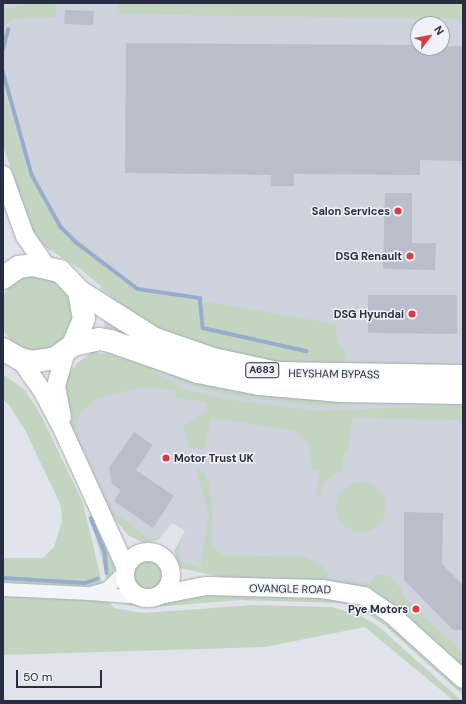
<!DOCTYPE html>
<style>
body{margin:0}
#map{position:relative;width:466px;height:704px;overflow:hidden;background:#e0e3ea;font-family:"DM Sans",sans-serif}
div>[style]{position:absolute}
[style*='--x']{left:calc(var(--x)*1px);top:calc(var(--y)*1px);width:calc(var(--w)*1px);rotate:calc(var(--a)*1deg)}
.built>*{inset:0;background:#ced2dc}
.green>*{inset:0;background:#c3d5c0}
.round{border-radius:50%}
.stream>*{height:3.5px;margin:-1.75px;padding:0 1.75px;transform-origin:1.75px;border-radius:1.75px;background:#98adcd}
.building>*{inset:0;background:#babecb}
.roads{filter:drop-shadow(0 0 1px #a5a9b5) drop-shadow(0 0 1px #a5a9b5)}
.street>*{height:13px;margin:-6.5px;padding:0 6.5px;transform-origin:6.5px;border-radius:6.5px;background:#f3f4f8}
.secondary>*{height:18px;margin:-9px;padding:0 9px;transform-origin:9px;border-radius:9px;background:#fff}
.secondary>.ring{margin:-9px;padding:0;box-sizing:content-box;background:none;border:18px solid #fff;border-radius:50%}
.highway>*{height:22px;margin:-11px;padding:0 11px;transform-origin:11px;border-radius:11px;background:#fff}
.dots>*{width:11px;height:11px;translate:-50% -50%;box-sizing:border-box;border:2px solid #f0f2f7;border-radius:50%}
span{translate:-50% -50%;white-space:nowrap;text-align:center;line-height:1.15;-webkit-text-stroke:3px #f0f2f7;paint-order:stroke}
.shield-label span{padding:1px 3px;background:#f0f2f7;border:1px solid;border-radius:3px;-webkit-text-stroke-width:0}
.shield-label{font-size:10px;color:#272e43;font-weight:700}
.poi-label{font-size:11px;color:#272e43;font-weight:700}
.right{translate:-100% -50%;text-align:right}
.left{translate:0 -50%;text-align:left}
.street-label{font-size:11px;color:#272e43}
.frame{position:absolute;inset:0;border:4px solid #272e43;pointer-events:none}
.north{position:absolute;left:410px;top:16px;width:40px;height:40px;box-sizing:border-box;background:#f0f2f7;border:1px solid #a0a4af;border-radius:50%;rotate:58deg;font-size:11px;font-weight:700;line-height:16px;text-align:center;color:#272e43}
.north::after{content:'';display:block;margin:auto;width:14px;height:18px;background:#da3a43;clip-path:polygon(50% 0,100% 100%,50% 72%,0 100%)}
.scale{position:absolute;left:16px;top:670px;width:86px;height:18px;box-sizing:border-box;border:2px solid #272e43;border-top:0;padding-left:5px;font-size:12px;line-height:14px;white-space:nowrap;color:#272e43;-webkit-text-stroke:3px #f0f2f7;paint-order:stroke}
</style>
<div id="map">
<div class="built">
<div style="clip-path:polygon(evenodd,3px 3px,463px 3px,463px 670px,390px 602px,369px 587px,183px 568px,176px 551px,185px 531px,172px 523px,156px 539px,147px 540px,107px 506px,75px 431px,72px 369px,93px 352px,108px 354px,98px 266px,38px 230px,3px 100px,3px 3px,418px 24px,442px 24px,442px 48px,418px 48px,418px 24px)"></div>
</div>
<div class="green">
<div style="clip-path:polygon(30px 3px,55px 3px,57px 17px,14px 19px,3px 25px,3px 10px)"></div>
<div style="clip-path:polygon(119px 3px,463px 3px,463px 19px,116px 14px)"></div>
<div style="clip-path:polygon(3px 89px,28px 172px,60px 224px,137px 290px,336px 324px,337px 341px,346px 355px,341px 365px,275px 362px,184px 344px,122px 309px,115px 298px,79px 268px,45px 247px,31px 227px,3px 146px)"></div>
<div class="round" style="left:-1px;top:276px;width:74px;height:74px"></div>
<div style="clip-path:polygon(93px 352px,108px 354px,153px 369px,183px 389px,226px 399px,316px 411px,463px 405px,463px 420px,352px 418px,348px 451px,343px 455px,343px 469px,324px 482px,320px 497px,316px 497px,319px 471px,312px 469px,309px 446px,297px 431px,211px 418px,204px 449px,189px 448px,183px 426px,205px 412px,207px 402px,176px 398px,174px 390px,142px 387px,96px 399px,80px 413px,75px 431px,107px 506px,148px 538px,156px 539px,172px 523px,158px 540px,144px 543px,129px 536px,108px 511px,70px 428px,64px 394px,66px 379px,78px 362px)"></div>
<div style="clip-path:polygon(162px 370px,420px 400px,319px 406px,227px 395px,181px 382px)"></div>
<div style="clip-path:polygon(3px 374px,25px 390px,41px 415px,83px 503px,102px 583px,96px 587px,3px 582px,3px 558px,43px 558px,54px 547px,62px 521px,61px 506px,25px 430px,9px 405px,3px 400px)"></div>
<div style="clip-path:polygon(195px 467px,204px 473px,209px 484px,213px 516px,211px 546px,223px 555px,306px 557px,322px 566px,329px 575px,326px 578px,369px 584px,376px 575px,389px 575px,402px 590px,402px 595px,463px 653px,463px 670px,390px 602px,369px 587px,321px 580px,225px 578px,180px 568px,174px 551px,185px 531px,179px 547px,181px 561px,200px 568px,209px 514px)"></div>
<div class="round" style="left:336px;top:482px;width:50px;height:50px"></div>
<div style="clip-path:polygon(87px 501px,115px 563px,114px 574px,107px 581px)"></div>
<div class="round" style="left:133px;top:559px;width:30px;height:30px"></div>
<div style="clip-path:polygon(183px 593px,319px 596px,358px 604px,386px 619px,419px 647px,463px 688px,463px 695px,384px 625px,362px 610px,340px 603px,240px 600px,155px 607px,130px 606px,112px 599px,149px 606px)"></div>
<div style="clip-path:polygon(26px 596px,107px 599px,114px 608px,144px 613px,253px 605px,332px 607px,361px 616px,378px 626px,462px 701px,454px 701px,365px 627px,265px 647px,3px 655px,3px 597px)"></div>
</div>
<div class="stream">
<div style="--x:3;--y:49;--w:20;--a:-75"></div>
<div style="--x:3;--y:71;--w:108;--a:74.4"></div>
<div style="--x:32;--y:175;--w:60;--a:60.9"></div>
<div style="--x:61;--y:227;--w:23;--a:45"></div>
<div style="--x:77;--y:243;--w:76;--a:37"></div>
<div style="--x:138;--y:289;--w:63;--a:8.3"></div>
<div style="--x:200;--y:298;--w:30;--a:84"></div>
<div style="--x:203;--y:328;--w:106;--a:12.6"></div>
<div style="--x:91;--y:518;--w:38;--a:68"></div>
<div style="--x:105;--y:553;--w:20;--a:84"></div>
<div style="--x:3;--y:578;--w:82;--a:3.5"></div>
<div style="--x:85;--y:583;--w:13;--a:-18"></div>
</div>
<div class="building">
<div style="clip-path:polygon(65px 10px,94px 11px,93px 25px,64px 24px)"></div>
<div style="clip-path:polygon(126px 43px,418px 45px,418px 48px,463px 46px,463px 161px,420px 160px,420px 175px,294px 174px,294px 186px,271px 186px,271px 175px,125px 173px)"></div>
<div style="clip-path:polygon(385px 193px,412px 193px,412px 243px,436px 243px,435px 270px,383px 269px)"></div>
<div style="clip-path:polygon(368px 295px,457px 295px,457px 334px,368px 333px)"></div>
<div style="clip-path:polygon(134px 432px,153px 445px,136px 470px,174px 496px,153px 528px,114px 501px,121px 490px,112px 484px,109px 468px)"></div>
<div style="clip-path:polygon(404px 512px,443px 513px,442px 564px,463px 585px,463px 630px,453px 630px,404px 580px)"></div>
</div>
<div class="roads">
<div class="street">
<div style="--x:125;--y:570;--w:25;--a:135"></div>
<div style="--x:107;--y:588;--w:19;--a:164"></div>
<div style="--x:89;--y:593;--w:51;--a:4.5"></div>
<div style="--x:3;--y:589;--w:86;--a:2.7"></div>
</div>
<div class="secondary">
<div style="--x:3;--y:175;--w:65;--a:70.2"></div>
<div style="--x:25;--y:236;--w:37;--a:55"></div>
<div style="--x:20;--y:359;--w:38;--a:55"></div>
<div style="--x:42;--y:390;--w:45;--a:62.3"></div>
<div style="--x:63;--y:430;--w:152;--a:65.5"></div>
<div style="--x:62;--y:417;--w:32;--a:-101"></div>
<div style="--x:56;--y:386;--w:35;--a:-74"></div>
<div class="ring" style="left:125px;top:552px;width:28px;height:28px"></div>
<div style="--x:160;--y:595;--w:47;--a:-11.1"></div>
<div style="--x:206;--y:586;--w:116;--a:1.5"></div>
<div style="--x:322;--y:589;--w:43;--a:9.5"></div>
<div style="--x:364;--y:596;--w:32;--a:34"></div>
<div style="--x:391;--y:614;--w:97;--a:42.1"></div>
</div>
<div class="highway">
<div style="--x:3;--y:278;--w:19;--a:-35"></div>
<div style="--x:19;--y:267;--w:14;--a:-8"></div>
<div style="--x:33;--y:265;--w:28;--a:13"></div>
<div style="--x:60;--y:271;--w:28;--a:46"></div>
<div style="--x:79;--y:291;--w:28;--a:80"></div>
<div style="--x:84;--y:319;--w:28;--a:113"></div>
<div style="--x:73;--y:345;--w:21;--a:143"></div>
<div style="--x:56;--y:358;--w:24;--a:171"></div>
<div style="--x:32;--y:362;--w:12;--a:-166"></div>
<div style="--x:20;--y:359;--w:20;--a:-150"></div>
<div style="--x:79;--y:291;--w:90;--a:32.3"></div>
<div style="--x:155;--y:339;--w:61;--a:19"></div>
<div style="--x:213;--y:359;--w:66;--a:12.3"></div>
<div style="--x:277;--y:373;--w:186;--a:0.9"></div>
<div style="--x:73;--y:345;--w:27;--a:-13"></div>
<div style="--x:99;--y:339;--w:11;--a:10"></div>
<div style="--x:110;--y:341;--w:93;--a:19.4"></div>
<div style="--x:198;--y:372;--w:62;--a:11.1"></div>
<div style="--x:259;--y:384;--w:82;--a:4.9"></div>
<div style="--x:341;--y:391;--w:122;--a:0.9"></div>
</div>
</div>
<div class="dots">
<div style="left:398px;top:211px;background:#da3a43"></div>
<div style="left:410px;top:256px;background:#da3a43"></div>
<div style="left:412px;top:314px;background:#da3a43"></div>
<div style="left:166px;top:458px;background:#da3a43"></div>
<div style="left:416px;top:609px;background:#da3a43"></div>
</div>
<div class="shield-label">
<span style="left:262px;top:370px">A683</span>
</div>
<div class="poi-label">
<span class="right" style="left:390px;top:211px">Salon Services</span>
<span class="right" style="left:402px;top:256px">DSG Renault</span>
<span class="right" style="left:404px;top:314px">DSG Hyundai</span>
<span class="left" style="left:174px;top:458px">Motor Trust UK</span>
<span class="right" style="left:408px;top:609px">Pye Motors</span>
</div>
<div class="street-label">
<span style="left:334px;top:374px;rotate:1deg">HEYSHAM BYPASS</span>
<span style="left:290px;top:589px;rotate:1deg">OVANGLE ROAD</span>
</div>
<div class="frame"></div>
<div class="north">N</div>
<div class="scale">50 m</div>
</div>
